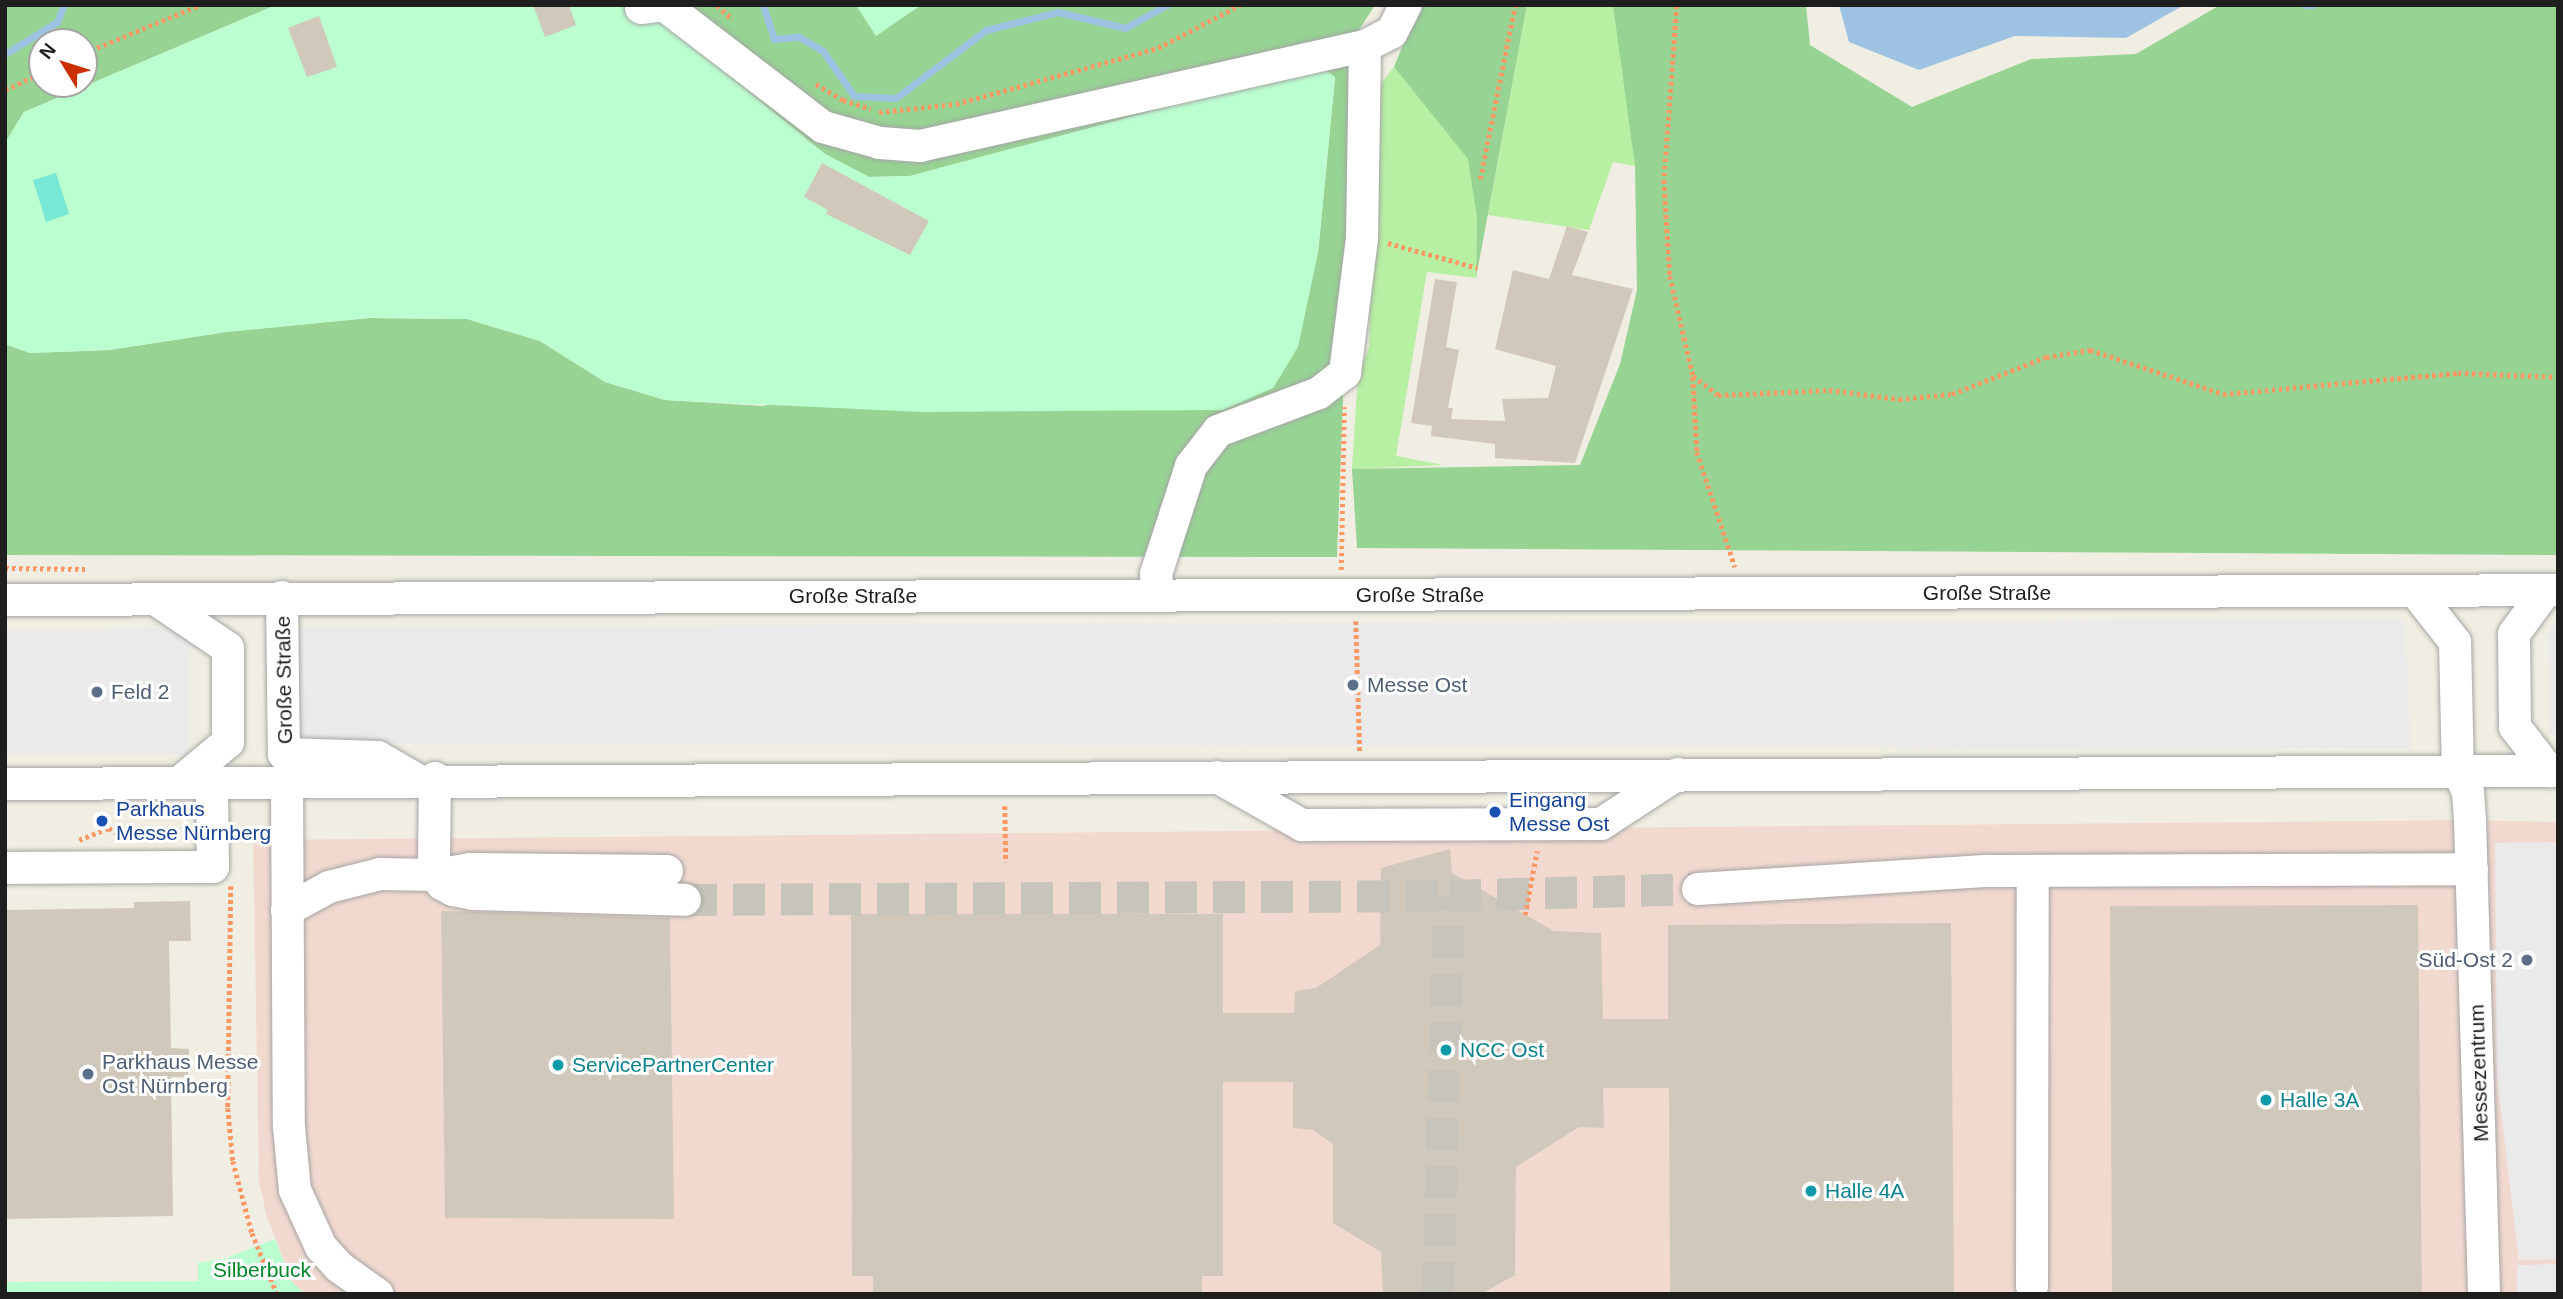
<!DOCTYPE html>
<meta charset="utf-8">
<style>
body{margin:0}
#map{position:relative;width:2563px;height:1299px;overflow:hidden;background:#f0eee2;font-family:Arial,sans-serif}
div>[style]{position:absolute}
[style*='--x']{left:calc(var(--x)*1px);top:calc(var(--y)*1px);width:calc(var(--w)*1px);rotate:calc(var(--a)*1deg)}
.commercial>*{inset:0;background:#f2d9d0}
.grass>*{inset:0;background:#b7efa3}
.forest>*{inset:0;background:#97d393}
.park>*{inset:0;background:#bbffd0}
.pitch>*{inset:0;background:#78e7d5}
.parking>*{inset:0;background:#eaeaea}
.water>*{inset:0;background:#9ec3e2}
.stream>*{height:7px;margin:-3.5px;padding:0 3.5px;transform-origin:3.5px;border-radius:3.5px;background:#9ec3e2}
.building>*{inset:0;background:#d0c9bb}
.minor-tunnel>*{height:32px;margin-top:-16px;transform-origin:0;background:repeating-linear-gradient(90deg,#c6c4bb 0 32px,transparent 0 48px)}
.path>*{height:4.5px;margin-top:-2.25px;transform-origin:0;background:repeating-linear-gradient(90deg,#ff9864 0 3.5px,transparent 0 7px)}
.roads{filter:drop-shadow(0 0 2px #a5a5a5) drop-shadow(0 0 2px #a5a5a5)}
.minor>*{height:32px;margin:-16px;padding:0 16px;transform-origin:16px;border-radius:16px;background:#fff}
.dots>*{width:19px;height:19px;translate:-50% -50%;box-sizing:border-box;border:4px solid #fff;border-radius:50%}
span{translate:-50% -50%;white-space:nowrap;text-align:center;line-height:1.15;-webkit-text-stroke:6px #fff;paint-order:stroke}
.street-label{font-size:21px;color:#1e1e1e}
.service-label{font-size:21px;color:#4e5e75}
.left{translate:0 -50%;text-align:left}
.right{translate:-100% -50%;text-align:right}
.transit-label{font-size:21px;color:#164399}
.culture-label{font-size:21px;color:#0d838f}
.park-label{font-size:21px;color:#01862a}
.frame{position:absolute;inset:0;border:7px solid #1e1e1e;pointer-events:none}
.north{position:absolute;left:28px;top:28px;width:70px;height:70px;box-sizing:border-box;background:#fff;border:2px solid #a5a5a5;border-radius:50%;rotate:308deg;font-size:19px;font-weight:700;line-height:28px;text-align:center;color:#1e1e1e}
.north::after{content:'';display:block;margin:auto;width:24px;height:32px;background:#cb2e00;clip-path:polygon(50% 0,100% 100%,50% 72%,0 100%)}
</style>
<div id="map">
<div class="commercial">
<div style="clip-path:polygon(2470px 820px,2558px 822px,2558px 1294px,305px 1294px,292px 1282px,266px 1214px,259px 1182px,253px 840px)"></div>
</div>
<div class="grass">
<div style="clip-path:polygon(1527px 5px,1613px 5px,1618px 15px,1635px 166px,1613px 162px,1589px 230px,1488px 215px)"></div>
<div style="clip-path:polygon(1394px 67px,1469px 159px,1477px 218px,1476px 278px,1427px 272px,1396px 456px,1443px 465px,1352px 469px,1358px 373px,1369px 348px,1375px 123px,1382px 82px)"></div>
</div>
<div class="forest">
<div style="clip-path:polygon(evenodd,5px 5px,276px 5px,24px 112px,5px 143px,5px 5px,42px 42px,84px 42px,84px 84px,42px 84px,42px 42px)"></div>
<div style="clip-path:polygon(641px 5px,856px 5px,876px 35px,921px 5px,1375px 5px,1357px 33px,1337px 557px,5px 555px,5px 344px,30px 353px,109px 350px,226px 332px,369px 318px,467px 319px,540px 341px,605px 382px,665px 400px,763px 406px,1318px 253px,1335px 78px,1324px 69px,1254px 84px,910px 176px,869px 177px,825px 154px)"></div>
<div style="clip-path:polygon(1419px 5px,1527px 5px,1476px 278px,1477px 218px,1468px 159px,1394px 67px)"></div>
<div style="clip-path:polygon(1613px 5px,1806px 5px,1810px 45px,1912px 107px,2031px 59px,2136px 54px,2220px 5px,2558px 5px,2558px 555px,1357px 548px,1352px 469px,1580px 465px,1620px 364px,1637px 290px,1635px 166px)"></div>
</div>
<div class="park">
<div style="clip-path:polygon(276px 5px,641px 5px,825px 154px,869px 177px,910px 176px,1254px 84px,1324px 69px,1335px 77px,1318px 253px,1298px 347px,1273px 388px,1223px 410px,921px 412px,665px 400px,605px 382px,540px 341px,467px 319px,369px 318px,226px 332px,109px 350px,30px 353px,5px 344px,5px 143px,24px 112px)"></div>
<div style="clip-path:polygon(856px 5px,921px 5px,876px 36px)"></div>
<div style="clip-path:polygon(275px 1239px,292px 1282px,305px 1294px,5px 1294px,5px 1282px,198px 1281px,198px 1263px,223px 1259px)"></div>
</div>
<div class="pitch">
<div style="clip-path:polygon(56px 173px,69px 214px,46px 222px,33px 180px)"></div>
</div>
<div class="parking">
<div style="clip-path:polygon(2405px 619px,2411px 749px,298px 743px,298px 627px)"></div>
<div style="clip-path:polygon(2548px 626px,2558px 626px,2558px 735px,2549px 735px)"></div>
<div style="clip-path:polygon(190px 628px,189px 755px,5px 755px,5px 629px)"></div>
<div style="clip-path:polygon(2558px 842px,2558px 1259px,2519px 1260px,2497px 1078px,2495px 843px)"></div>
<div style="clip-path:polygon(2558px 1264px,2558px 1294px,2517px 1294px,2517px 1265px)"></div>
</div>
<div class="water">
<div style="clip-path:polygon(1839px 5px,2184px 5px,2126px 38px,2015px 36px,1919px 70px,1849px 42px)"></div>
</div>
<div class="stream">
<div style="--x:763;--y:5;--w:36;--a:72"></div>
<div style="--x:774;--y:39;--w:25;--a:-5"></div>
<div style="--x:799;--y:37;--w:28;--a:30"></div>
<div style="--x:823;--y:51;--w:55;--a:55.4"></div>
<div style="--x:854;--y:96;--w:42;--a:2.7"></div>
<div style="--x:896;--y:98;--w:113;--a:-37.1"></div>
<div style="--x:986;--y:30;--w:74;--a:-14"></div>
<div style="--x:1058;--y:12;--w:69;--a:13.4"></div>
<div style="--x:1125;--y:28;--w:48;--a:-28.7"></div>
<div style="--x:2305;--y:5;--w:7;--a:0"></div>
<div style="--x:5;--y:54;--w:61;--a:-31.6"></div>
<div style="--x:57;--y:22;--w:18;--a:-68"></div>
</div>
<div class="building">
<div style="clip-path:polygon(533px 5px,569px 5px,576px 25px,545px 37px)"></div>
<div style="clip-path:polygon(319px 16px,337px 67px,307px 77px,288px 28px)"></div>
<div style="clip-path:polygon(822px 163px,929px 221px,910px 255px,826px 214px,828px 210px,804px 197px)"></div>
<div style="clip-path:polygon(1567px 226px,1588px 232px,1572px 275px,1633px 289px,1575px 463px,1495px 458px,1495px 444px,1431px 436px,1432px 426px,1411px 423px,1435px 279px,1457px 282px,1446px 347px,1459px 350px,1448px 408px,1453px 408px,1451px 419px,1505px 421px,1502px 399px,1548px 398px,1556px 366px,1495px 349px,1513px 270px,1549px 279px)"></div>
<div style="clip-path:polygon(1450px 849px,1452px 873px,1554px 931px,1601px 933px,1603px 1019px,1668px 1019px,1668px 925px,1951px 923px,1954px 1294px,1670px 1294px,1669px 1088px,1603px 1088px,1604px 1128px,1579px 1127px,1516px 1167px,1515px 1275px,1481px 1294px,1383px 1294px,1381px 1252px,1333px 1223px,1333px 1144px,1313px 1130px,1293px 1128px,1293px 1082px,1223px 1082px,1223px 1276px,1202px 1276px,1202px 1294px,873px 1294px,873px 1276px,852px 1276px,851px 914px,1223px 914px,1223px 1013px,1294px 1013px,1295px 991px,1316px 988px,1380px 945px,1381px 868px)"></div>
<div style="clip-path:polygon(190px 901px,191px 941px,169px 941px,171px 1048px,189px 1049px,188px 1077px,171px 1077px,173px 1216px,5px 1219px,5px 910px,134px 908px,134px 902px)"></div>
<div style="clip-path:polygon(2418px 905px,2422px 1294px,2112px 1294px,2110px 906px)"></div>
<div style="clip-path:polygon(441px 911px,670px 918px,674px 1219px,445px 1218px)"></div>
</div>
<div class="minor-tunnel">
<div style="--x:685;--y:900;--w:764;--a:-0.3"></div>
<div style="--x:1438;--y:1294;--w:398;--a:-88.4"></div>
<div style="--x:1449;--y:896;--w:249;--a:-1.6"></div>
</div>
<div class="path">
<div style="--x:717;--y:5;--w:21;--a:43"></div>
<div style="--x:1677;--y:5;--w:175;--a:94.2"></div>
<div style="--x:1664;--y:180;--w:96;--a:86.4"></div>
<div style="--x:1670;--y:276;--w:103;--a:77"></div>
<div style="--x:1693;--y:376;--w:31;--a:37"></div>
<div style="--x:1718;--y:395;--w:111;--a:-2.6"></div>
<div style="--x:1829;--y:390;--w:71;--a:7.3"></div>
<div style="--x:1899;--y:399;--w:53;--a:-5.4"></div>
<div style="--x:1952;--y:394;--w:101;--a:-21.5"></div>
<div style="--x:2046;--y:357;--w:45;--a:-9"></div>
<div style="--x:2090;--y:350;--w:140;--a:18.3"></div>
<div style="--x:2223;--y:394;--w:236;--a:-5.1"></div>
<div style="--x:2458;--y:373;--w:100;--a:2.3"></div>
<div style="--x:84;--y:53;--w:126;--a:-22.5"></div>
<div style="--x:816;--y:84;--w:31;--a:31"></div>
<div style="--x:843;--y:100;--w:29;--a:18"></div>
<div style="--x:5;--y:90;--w:41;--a:-24.7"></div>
<div style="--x:879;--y:112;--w:77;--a:-5.9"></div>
<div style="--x:956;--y:104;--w:210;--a:-15.5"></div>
<div style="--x:1158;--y:48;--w:93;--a:-27.7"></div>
<div style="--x:1480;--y:179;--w:177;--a:-78.6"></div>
<div style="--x:1388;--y:243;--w:93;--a:15.5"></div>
<div style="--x:1693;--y:377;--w:75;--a:86.9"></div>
<div style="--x:1697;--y:452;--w:121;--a:71.7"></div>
<div style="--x:5;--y:568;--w:80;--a:0.7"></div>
<div style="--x:1341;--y:570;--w:163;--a:-88.9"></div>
<div style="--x:1356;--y:621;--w:131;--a:88.3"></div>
<div style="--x:1005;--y:806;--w:56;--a:89"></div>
<div style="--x:79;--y:840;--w:32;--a:-22"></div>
<div style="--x:109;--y:828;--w:22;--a:34"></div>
<div style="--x:231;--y:886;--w:222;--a:90.8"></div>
<div style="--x:228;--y:1108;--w:53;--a:84.6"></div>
<div style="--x:233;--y:1161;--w:74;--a:75.2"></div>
<div style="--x:252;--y:1233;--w:66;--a:67.7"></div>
<div style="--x:1525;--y:915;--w:65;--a:-79.4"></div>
</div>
<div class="roads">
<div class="minor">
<div style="--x:641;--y:8;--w:23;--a:-7"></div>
<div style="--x:664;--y:5;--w:200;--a:37.5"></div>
<div style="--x:823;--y:127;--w:59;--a:15.7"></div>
<div style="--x:880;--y:143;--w:40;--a:4.3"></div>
<div style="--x:920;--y:146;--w:456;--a:-12.7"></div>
<div style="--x:1365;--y:46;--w:30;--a:-27"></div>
<div style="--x:1392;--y:32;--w:30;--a:-63"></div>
<div style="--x:2546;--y:590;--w:54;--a:126"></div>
<div style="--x:2514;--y:634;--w:93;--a:89.4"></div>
<div style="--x:2515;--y:727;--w:56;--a:52.3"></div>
<div style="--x:2415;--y:591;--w:65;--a:51.9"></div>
<div style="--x:2455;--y:642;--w:128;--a:88.7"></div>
<div style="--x:2458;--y:770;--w:24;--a:66"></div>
<div style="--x:2468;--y:792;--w:28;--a:86"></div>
<div style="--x:2470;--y:820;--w:474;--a:88.3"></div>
<div style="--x:1158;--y:596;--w:22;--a:-95"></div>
<div style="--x:1156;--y:574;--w:114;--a:-72"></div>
<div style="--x:1191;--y:466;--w:44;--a:-52.4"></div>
<div style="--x:1218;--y:431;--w:108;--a:-20.6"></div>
<div style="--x:1319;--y:393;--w:33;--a:-38"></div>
<div style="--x:1345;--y:373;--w:136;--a:-82.8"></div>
<div style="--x:1362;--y:238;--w:192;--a:-89.1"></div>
<div style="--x:282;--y:597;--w:157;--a:89.3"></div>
<div style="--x:284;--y:754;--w:94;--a:1.8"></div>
<div style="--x:378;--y:757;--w:44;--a:30.1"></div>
<div style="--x:5;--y:600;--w:2553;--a:-0.22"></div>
<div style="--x:158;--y:601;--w:84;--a:33.9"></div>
<div style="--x:228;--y:648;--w:94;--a:90"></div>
<div style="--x:228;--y:742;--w:64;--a:140.1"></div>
<div style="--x:1217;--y:777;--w:98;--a:29.5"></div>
<div style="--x:1302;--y:825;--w:299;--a:-0.2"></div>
<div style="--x:1601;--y:824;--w:92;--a:-33"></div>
<div style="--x:435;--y:778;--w:88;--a:90.7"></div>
<div style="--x:434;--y:866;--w:20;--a:66"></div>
<div style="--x:442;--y:884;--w:13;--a:29"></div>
<div style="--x:453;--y:890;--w:20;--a:11"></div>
<div style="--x:473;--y:894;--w:212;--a:1.6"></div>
<div style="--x:287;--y:781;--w:346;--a:89.7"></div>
<div style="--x:289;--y:1127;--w:63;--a:84.6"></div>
<div style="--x:295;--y:1190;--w:63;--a:65.5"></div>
<div style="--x:321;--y:1247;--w:27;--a:48"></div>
<div style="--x:339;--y:1267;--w:47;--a:35.4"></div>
<div style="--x:5;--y:784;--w:2553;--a:-0.29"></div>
<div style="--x:5;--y:868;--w:208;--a:-0.3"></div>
<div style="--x:213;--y:867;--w:85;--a:-90.7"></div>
<div style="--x:1698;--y:889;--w:291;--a:-3.6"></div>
<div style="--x:1988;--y:871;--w:484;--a:-0.2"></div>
<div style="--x:287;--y:910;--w:48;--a:-28.7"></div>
<div style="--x:329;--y:887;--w:53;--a:-14.3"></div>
<div style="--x:380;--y:874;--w:56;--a:1"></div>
<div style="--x:436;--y:875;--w:35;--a:-10"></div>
<div style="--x:470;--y:869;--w:197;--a:0.6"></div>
<div style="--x:2032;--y:1286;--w:415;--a:-89.9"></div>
</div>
</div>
<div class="dots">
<div style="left:1353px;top:685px;background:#5c6f8a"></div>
<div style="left:97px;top:692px;background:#5c6f8a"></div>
<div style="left:1495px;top:812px;background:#1a4fb4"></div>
<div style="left:102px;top:821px;background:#1a4fb4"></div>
<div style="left:2527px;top:960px;background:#5c6f8a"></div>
<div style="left:1446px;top:1050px;background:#0f9aa8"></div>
<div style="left:558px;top:1065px;background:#0f9aa8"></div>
<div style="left:88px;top:1074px;background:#5c6f8a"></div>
<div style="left:2266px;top:1100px;background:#0f9aa8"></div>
<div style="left:1811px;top:1191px;background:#0f9aa8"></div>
</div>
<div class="street-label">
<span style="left:1987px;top:593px">Große Straße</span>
<span style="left:1420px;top:595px">Große Straße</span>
<span style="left:853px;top:596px">Große Straße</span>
<span style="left:284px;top:680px;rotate:-91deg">Große Straße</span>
<span style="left:2479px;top:1073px;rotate:-92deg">Messezentrum</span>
</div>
<div class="service-label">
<span class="left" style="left:1367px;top:685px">Messe Ost</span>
<span class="left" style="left:111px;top:692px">Feld 2</span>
<span class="right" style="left:2513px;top:960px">Süd-Ost 2</span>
<span class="left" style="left:102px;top:1074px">Parkhaus Messe<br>Ost Nürnberg</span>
</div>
<div class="transit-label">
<span class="left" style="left:1509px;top:812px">Eingang<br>Messe Ost</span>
<span class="left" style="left:116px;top:821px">Parkhaus<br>Messe Nürnberg</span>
</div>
<div class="culture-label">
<span class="left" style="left:1460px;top:1050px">NCC Ost</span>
<span class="left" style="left:572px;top:1065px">ServicePartnerCenter</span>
<span class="left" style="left:2280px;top:1100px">Halle 3A</span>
<span class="left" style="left:1825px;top:1191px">Halle 4A</span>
</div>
<div class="park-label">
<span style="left:262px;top:1270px">Silberbuck</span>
</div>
<div class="frame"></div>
<div class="north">N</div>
</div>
